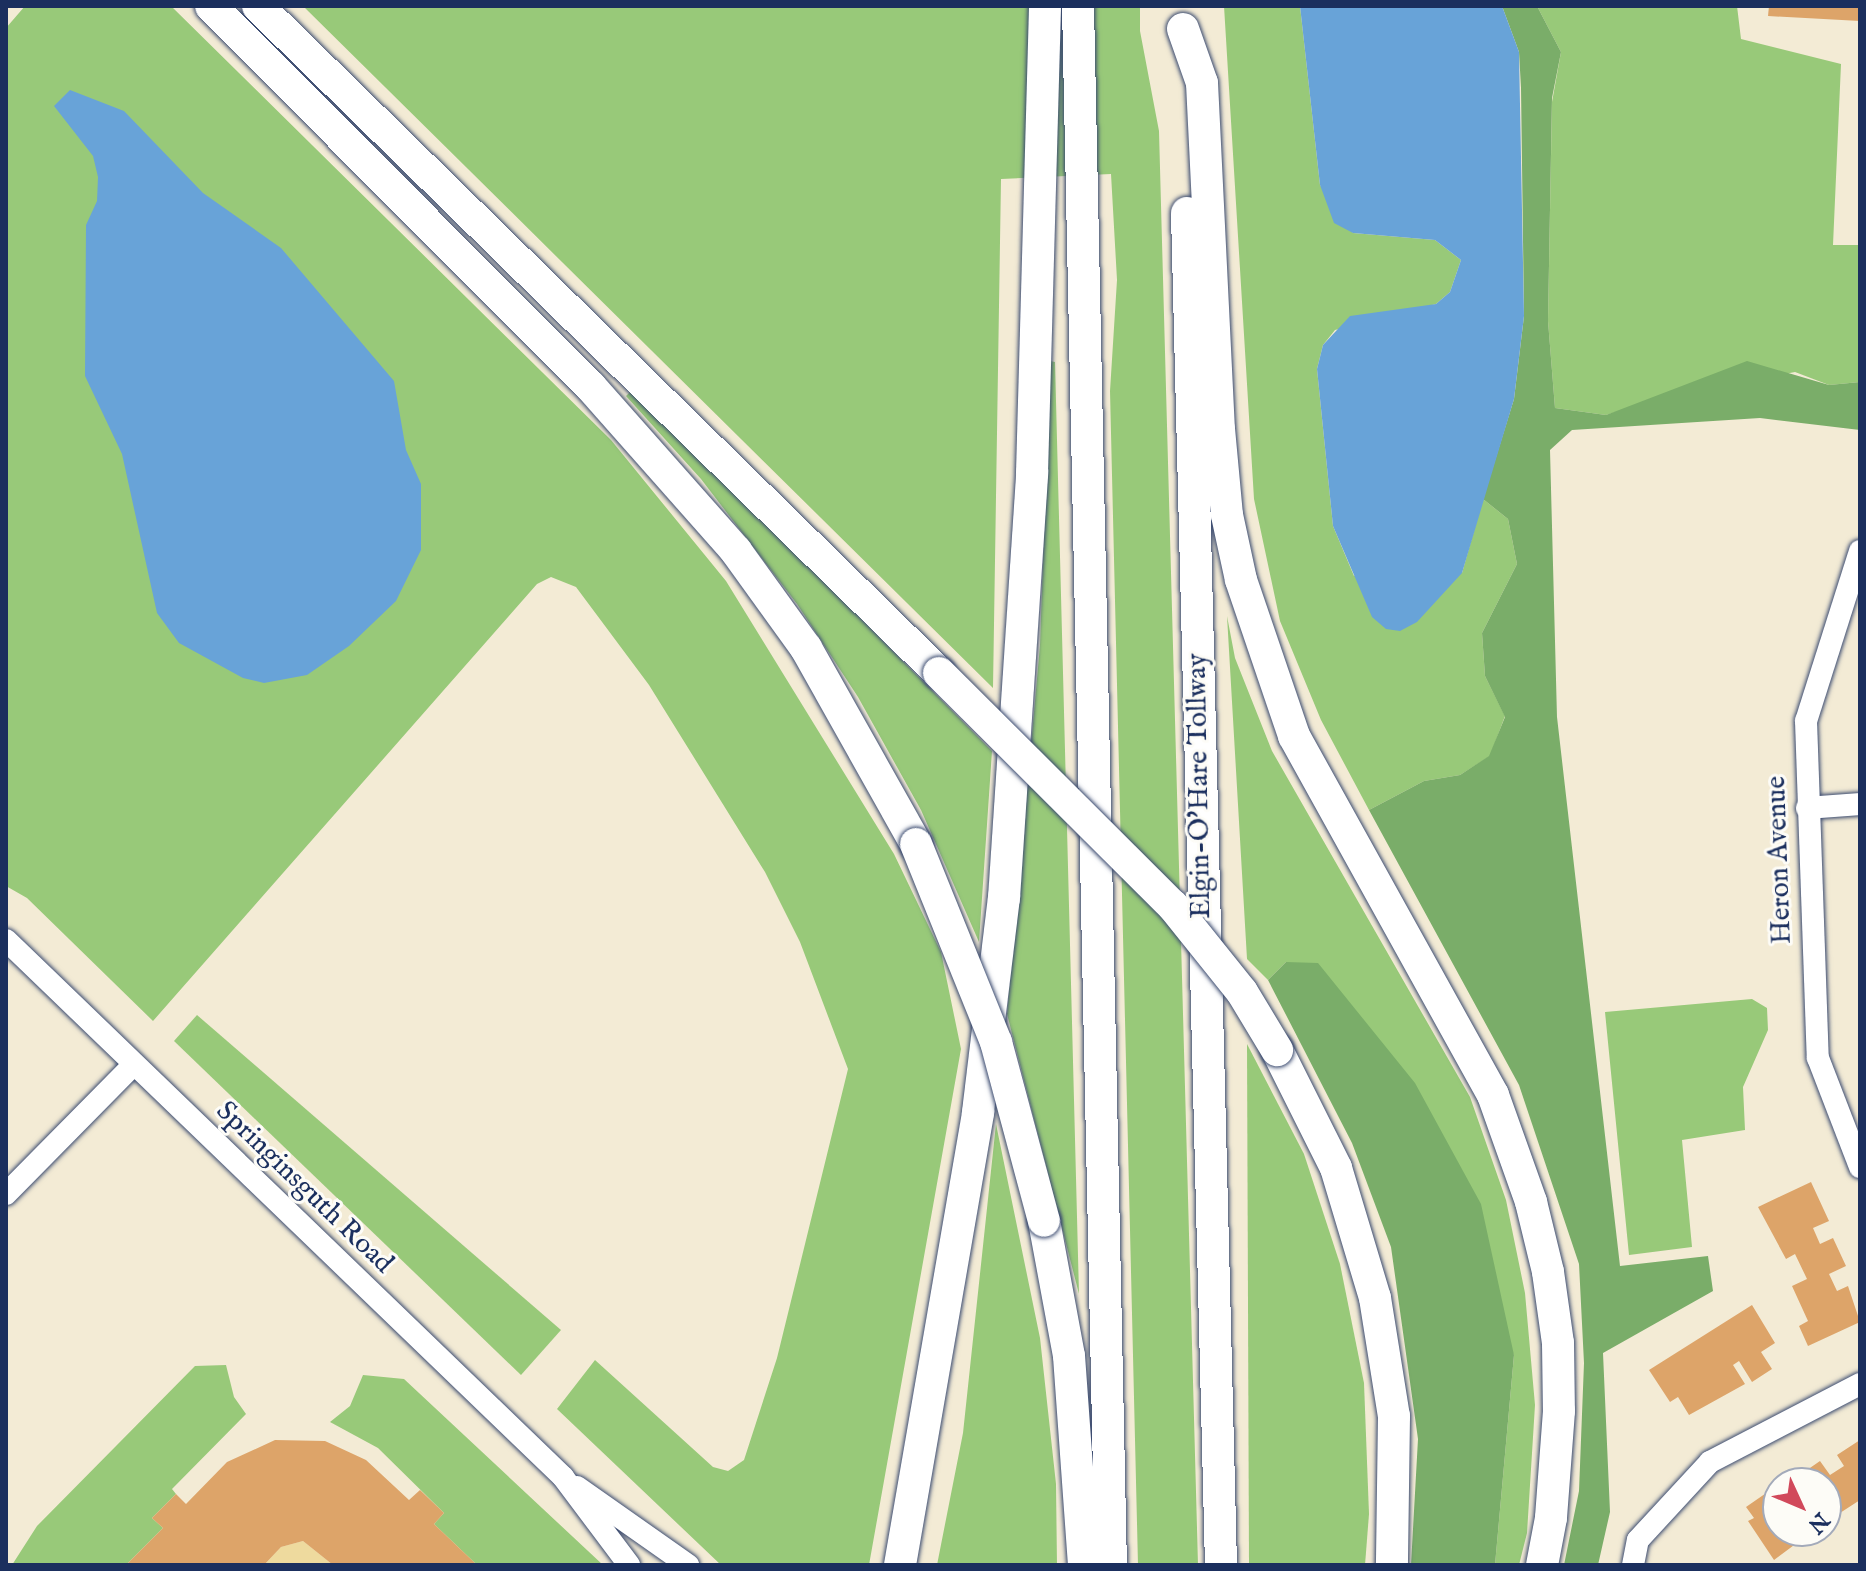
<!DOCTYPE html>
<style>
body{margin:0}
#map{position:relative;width:1866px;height:1571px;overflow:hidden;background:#f3ebd5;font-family:"IM FELL English",serif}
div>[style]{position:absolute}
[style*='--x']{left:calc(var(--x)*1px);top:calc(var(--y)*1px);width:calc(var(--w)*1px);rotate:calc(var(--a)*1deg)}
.green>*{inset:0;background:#98c979}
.forest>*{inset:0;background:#7aad69}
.sand>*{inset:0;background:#eeda9e}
.water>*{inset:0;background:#68a3d8}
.building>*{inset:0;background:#dda469}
.roads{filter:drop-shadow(0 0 2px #3b4b70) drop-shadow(0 0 2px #3b4b70)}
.minor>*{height:22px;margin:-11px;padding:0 11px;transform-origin:11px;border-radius:11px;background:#fff}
.highway>*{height:32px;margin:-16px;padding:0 16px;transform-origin:16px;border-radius:16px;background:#fff}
.bridges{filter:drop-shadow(0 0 2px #3b4b70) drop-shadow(0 0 2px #3b4b70)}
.highway-bridge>*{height:32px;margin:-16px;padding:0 16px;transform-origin:16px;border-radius:16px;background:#fff}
span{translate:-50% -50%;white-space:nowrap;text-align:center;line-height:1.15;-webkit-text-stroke:6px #fdfcf7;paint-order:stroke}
.street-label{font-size:28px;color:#1b2f5e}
.frame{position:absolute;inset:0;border:8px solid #1b2f5e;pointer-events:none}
.north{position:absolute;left:1762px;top:1467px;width:80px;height:80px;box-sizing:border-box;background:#fdfcf7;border:2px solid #a3aaba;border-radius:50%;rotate:134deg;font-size:22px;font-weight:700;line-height:32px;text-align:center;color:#1b2f5e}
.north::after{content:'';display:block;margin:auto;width:28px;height:36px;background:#d1495b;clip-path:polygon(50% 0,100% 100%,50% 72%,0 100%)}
</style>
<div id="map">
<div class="green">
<div style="clip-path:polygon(25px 6px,171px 6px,611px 440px,726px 581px,894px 854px,941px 952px,961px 1049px,869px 1565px,721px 1565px,557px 1409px,595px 1360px,713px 1467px,728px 1471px,744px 1460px,777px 1358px,848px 1069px,800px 942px,765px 872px,649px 685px,576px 587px,551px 577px,537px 584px,153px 1021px,27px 898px,6px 886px,6px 28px)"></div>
<div style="clip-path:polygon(303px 6px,1140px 6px,1140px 31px,1159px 131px,1198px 1565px,1138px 1565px,1110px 391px,1117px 280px,1111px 174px,1001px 179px,993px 688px)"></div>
<div style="clip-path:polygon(1224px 6px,1300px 6px,1320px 185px,1353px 233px,1435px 240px,1461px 260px,1450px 292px,1436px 304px,1335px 330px,1323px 345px,1317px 369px,1333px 526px,1354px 576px,1462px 573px,1483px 499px,1508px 519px,1517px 564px,1482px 633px,1485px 676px,1505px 716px,1490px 756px,1460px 775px,1424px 781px,1369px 810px,1321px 720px,1280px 621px,1254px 499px)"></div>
<div style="clip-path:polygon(1537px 6px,1737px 6px,1741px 39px,1841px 64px,1833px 245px,1860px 245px,1860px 382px,1829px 385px,1795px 372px,1667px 396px,1606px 415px,1555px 408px,1548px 321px,1552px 102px,1561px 52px)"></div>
<div style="clip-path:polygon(1050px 361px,1055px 362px,1079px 1294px,1007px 1014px,1040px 645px)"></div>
<div style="clip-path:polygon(633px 389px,992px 751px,979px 942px,921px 810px,858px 697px,797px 604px,701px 479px,626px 396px)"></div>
<div style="clip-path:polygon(1227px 616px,1235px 658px,1272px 751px,1470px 1097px,1506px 1200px,1525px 1293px,1535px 1405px,1527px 1533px,1519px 1565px,1495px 1565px,1514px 1355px,1286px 962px,1268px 980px,1247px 959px)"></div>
<div style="clip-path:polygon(1752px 999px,1767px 1008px,1768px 1030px,1743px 1087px,1745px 1130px,1682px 1140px,1692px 1247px,1629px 1255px,1605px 1012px)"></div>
<div style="clip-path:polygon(197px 1015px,561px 1330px,521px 1375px,174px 1041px)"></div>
<div style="clip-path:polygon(1247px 1044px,1304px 1154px,1340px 1264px,1364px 1383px,1369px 1514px,1365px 1565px,1249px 1565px)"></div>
<div style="clip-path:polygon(996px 1124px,1040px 1338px,1056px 1484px,1057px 1565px,937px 1565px,963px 1433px)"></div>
<div style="clip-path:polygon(226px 1365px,234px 1397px,246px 1414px,172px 1489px,176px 1494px,152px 1518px,163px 1528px,126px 1565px,12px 1565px,37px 1526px,195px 1366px)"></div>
<div style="clip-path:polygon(363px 1375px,404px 1379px,603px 1565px,477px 1565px,434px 1524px,444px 1513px,378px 1448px,330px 1422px,350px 1406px)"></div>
</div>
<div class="forest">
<div style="clip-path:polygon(1502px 6px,1537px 6px,1561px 52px,1552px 98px,1548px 321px,1555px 408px,1606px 415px,1747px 361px,1829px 385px,1860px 382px,1860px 430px,1760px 418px,1572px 430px,1550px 450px,1557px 717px,1620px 1266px,1708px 1256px,1713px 1291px,1603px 1353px,1610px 1512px,1598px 1565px,1564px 1565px,1579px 1491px,1584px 1363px,1579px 1264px,1519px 1085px,1369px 810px,1424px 781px,1460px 775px,1489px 756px,1505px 717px,1485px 676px,1482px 633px,1517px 564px,1508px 519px,1483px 499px,1514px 399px,1524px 316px,1521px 88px,1519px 52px)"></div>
<div style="clip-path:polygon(1286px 962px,1318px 963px,1415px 1083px,1481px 1204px,1514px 1355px,1495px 1565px,1411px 1565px,1418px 1439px,1391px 1247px,1352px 1143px,1268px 980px)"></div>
</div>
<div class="sand">
<div style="clip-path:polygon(303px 1541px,333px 1565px,264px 1565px,281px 1547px)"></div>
</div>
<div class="water">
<div style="clip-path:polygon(1300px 6px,1502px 6px,1519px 52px,1524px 316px,1514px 399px,1462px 573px,1417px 622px,1400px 631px,1386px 629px,1372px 617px,1333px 526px,1317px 369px,1323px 345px,1350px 316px,1436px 304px,1450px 292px,1461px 260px,1435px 240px,1353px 233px,1334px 223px,1320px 185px)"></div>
<div style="clip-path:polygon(70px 90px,124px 111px,203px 193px,281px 248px,394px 381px,406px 450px,421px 484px,421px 550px,396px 601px,349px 646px,307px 675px,264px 683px,243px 678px,179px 643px,157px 613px,122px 454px,85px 376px,86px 225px,97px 201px,98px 177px,93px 156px,54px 106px)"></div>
</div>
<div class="building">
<div style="clip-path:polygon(1769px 6px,1860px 6px,1860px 21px,1768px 16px)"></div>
<div style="clip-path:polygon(1811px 1182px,1829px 1221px,1813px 1228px,1820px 1244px,1833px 1238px,1846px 1266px,1829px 1274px,1837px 1291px,1848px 1286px,1860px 1322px,1808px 1346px,1799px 1326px,1808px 1321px,1792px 1286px,1807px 1279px,1795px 1254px,1786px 1259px,1758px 1207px)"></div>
<div style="clip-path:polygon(1752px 1305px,1775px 1343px,1761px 1352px,1772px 1369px,1752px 1382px,1739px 1361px,1733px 1365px,1745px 1384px,1689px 1415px,1678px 1397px,1670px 1402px,1649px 1370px)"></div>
<div style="clip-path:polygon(275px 1440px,325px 1441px,366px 1460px,409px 1500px,420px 1490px,444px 1513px,434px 1524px,477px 1565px,333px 1565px,303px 1541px,281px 1547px,264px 1565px,126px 1565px,163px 1528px,152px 1518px,176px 1494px,186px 1504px,227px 1462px)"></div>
<div style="clip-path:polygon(1860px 1440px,1860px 1500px,1826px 1522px,1826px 1483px,1794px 1479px,1820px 1461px,1830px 1475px,1844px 1466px,1837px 1455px)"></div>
<div style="clip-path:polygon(1772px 1489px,1778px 1498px,1778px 1531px,1813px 1531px,1774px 1560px,1748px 1521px,1754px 1518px,1746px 1507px)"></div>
</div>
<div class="roads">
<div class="minor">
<div style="--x:1860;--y:551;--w:178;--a:107.6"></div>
<div style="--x:1806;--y:721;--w:337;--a:88"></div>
<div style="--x:1818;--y:1058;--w:117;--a:68.9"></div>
<div style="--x:1807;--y:808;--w:53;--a:-4.3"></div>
<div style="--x:6;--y:940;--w:774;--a:43.95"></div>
<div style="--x:563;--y:1477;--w:110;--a:53.1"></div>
<div style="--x:6;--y:1194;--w:181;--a:-45.4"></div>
<div style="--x:577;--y:1487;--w:136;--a:35.1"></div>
<div style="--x:1633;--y:1565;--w:25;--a:-79"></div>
<div style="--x:1638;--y:1540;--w:106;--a:-47.3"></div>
<div style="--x:1710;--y:1462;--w:169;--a:-27.5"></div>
</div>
<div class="highway">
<div style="--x:211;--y:6;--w:538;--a:45.08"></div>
<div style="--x:591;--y:387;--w:219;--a:48.5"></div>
<div style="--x:736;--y:551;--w:120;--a:54.2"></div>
<div style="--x:806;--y:648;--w:225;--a:60.7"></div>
<div style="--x:258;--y:6;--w:953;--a:44.4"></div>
<div style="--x:1078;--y:6;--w:1559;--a:88.79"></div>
<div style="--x:1183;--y:29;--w:57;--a:70.6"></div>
<div style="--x:1202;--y:83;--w:346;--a:87.2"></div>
<div style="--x:1219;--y:429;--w:86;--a:84.7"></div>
<div style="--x:1227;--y:515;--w:66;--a:77.8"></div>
<div style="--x:1241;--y:580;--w:165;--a:71.2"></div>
<div style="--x:1294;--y:736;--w:410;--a:61"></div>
<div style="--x:1493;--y:1095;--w:114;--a:70.4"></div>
<div style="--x:1531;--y:1202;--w:72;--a:76.3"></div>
<div style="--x:1548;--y:1272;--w:72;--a:82"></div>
<div style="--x:1558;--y:1343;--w:68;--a:89.2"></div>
<div style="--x:1559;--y:1411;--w:107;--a:94.3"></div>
<div style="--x:1551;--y:1518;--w:48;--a:100.8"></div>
<div style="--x:1187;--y:213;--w:1352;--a:88.56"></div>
<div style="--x:1277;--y:1050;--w:132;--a:63.4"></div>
<div style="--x:1336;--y:1168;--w:136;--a:73.3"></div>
<div style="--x:1375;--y:1298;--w:120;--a:80.9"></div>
<div style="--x:1394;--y:1416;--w:149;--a:90.8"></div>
<div style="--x:1044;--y:1221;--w:137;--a:79.5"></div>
<div style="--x:1069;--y:1356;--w:210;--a:85.9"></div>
<div style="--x:900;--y:1565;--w:460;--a:-80.2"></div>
<div style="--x:978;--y:1112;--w:216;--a:-83.1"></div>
<div style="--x:1004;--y:898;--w:426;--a:-86.2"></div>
<div style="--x:1032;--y:473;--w:467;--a:-88.4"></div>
</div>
</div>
<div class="bridges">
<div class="highway-bridge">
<div style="--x:939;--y:673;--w:330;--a:44.9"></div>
<div style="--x:1173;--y:906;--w:110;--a:51.3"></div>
<div style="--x:1242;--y:992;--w:68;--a:58.9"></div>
<div style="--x:916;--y:844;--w:214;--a:68"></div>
<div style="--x:996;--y:1042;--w:185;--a:75"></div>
</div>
</div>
<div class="street-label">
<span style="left:1200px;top:786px;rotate:-91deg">Elgin-O'Hare Tollway</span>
<span style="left:1780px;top:860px;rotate:-92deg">Heron Avenue</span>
<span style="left:304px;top:1188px;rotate:44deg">Springinsguth Road</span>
</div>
<div class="frame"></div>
<div class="north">N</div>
</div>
